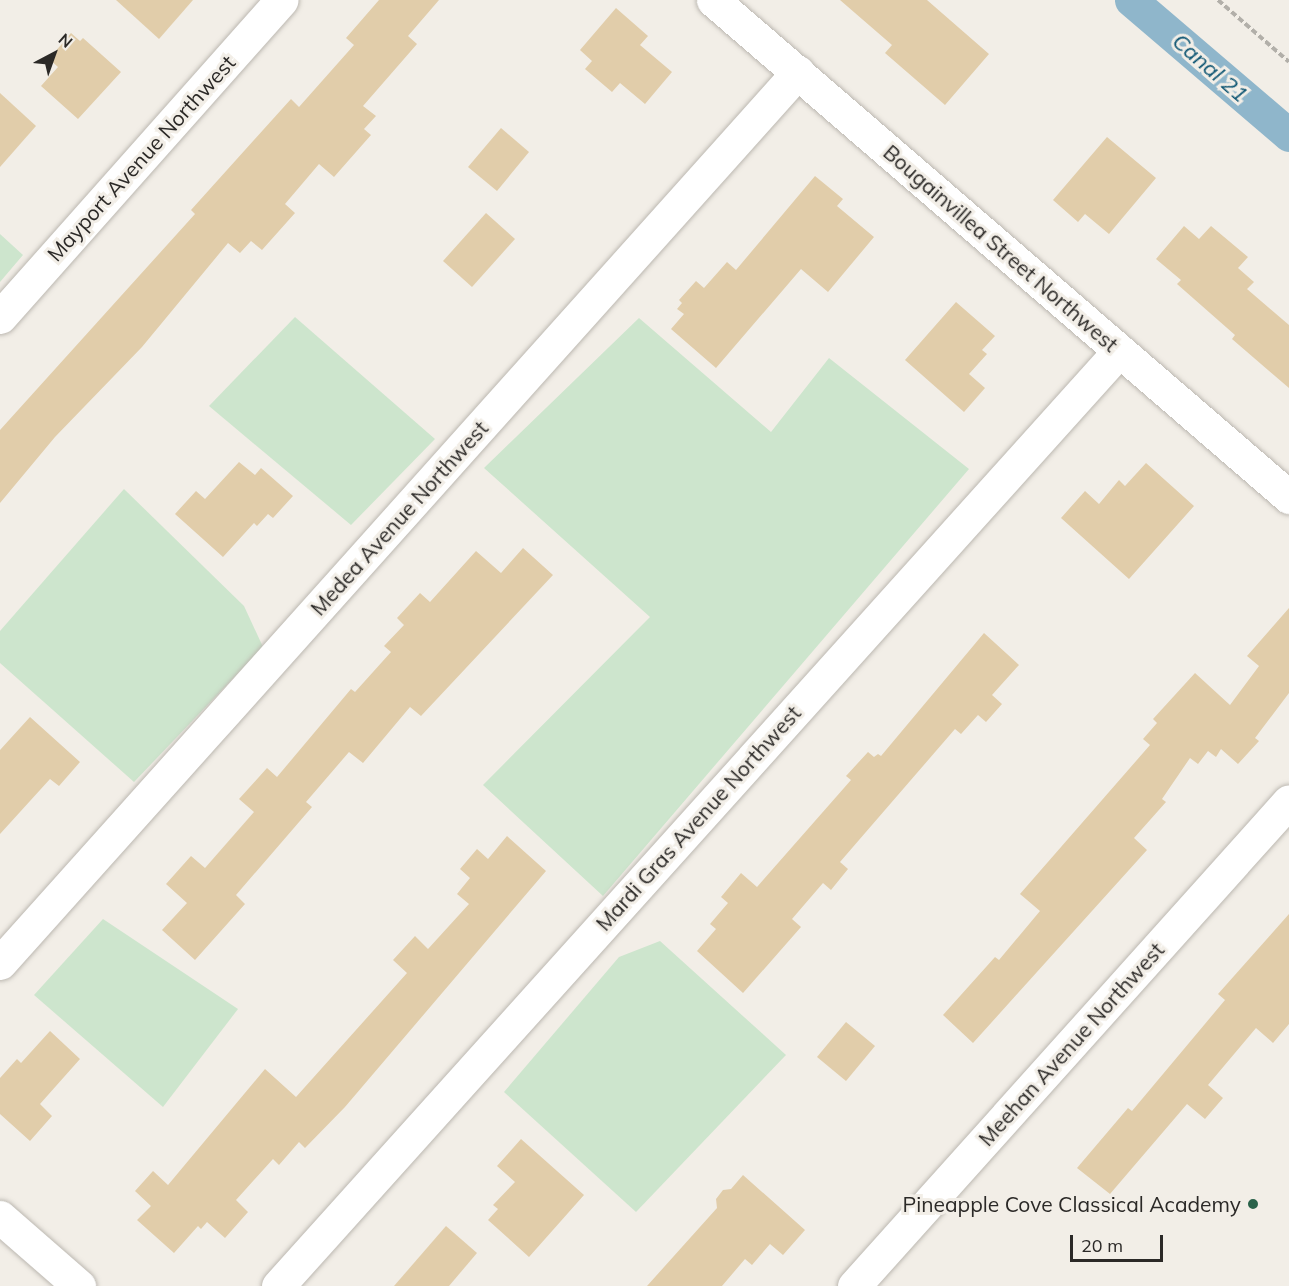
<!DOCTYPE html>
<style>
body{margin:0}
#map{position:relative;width:1289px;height:1286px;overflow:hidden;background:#f2eee7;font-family:Mulish,sans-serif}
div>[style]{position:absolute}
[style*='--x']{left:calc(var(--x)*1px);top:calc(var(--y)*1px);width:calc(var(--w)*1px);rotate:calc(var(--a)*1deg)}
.green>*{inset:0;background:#cde5cd}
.canal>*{height:33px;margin:-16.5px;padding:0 16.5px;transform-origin:16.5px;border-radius:16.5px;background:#8fb6cb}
.building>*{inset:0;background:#e1cdaa}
.path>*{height:4px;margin-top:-2px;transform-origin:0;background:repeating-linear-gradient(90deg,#b2afa9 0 6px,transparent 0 9px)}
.roads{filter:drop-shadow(0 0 2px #bcb8b1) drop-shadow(0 0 2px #bcb8b1)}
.minor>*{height:33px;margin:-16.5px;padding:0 16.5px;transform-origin:16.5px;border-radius:16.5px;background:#fff}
.dots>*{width:16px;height:16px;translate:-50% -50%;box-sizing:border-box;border:3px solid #f2eee7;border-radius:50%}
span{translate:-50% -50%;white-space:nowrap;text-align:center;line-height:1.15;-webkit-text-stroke:6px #f2eee7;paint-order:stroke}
.street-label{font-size:21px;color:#2b2927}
.poi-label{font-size:21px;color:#2b2927}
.right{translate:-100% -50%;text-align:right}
.water-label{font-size:22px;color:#0c5472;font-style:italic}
.north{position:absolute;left:24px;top:24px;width:60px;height:60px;-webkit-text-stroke:4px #f2eee7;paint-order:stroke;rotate:41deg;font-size:16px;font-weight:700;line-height:24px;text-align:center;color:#2b2927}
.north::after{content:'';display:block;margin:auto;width:21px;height:27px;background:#2b2927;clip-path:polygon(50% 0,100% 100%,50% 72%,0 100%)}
.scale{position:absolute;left:1070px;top:1235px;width:93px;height:27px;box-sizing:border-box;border:3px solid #2b2927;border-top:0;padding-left:8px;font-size:18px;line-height:21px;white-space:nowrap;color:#2b2927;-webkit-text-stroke:4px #f2eee7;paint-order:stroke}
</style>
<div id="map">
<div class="green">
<div style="clip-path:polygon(0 234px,23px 255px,0 282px)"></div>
<div style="clip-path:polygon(295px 317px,435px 439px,351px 525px,209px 406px)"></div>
<div style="clip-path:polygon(639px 318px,771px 432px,829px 358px,969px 469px,603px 896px,483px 785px,650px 617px,484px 468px)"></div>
<div style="clip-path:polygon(124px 489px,244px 606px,263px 647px,134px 782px,0 663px,0 631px)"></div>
<div style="clip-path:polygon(103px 919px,238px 1009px,163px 1107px,34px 995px)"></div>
<div style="clip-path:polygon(660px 941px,786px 1055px,636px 1212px,504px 1092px,619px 957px)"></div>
</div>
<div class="canal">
<div style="--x:1131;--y:0;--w:208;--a:40.5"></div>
</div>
<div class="building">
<div style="clip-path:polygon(116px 0,193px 0,159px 39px)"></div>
<div style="clip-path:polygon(379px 0,439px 0,408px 36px,417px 44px,363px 106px,376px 116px,364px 129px,371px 135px,334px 177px,319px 164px,285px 204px,295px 213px,262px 250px,251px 241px,240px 253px,228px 243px,142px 347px,55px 437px,0 503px,0 430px,195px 214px,191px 210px,291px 99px,299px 107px,354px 45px,346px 38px)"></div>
<div style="clip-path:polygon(840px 0,927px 0,989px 54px,945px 105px,885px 53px,892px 45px)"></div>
<div style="clip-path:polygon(616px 8px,648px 36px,640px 45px,672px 72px,645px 104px,620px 83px,612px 92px,585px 69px,592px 61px,580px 50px)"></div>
<div style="clip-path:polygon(71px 33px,80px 41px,83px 38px,121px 72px,78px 119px,41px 86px,58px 67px,49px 59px)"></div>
<div style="clip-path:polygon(0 93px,36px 126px,0 167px)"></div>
<div style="clip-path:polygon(501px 128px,529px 152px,497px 191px,468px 167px)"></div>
<div style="clip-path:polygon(1107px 137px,1156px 178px,1109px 234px,1085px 214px,1078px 222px,1053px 200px)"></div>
<div style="clip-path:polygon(815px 176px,843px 199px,837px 206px,874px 237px,828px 292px,801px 269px,716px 368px,671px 329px,684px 314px,677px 309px,682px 303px,679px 300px,696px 281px,704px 288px,727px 262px,736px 270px)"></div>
<div style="clip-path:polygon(486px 213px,515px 239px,472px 287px,443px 261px)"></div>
<div style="clip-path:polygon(1184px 226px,1199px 239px,1211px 226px,1248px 257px,1238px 268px,1254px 282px,1247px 289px,1289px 325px,1289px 388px,1232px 339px,1235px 335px,1177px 284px,1181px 280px,1156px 259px)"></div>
<div style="clip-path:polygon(956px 302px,995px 336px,982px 350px,987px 354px,969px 374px,985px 388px,964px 412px,905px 360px)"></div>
<div style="clip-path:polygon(239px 462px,255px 475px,261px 468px,293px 496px,273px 518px,268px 514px,257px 526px,254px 523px,223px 557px,175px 514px,196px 491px,205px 499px)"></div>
<div style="clip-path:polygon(1146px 463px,1194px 506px,1129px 579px,1061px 518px,1085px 491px,1099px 504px,1119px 480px,1125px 486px)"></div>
<div style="clip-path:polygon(523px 548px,553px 575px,421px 716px,410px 707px,363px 763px,349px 752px,306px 802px,312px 807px,236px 895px,245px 904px,195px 960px,162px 930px,187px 903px,166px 884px,191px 856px,205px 868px,254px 812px,239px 799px,267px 768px,277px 777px,351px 689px,355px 692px,391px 652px,384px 646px,404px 625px,397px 618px,420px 593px,430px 602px,476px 551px,501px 573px)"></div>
<div style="clip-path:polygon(1289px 608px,1289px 693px,1255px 738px,1259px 741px,1238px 764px,1221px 749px,1216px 757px,1208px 751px,1198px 764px,1190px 758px,1162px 799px,1166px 802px,1134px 838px,1147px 850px,973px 1043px,943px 1015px,995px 957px,999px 960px,1040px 911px,1020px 894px,1150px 745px,1143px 739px,1157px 723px,1153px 719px,1195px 673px,1230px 705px,1259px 666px,1247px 656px)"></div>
<div style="clip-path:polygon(984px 633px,1019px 665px,992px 695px,1002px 704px,986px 722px,978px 715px,961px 734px,955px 729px,840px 862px,848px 869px,831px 890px,823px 883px,792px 919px,801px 927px,743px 993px,697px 951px,716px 929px,710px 924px,728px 903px,721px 897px,741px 873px,757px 887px,851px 780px,846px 776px,868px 752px,874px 757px,878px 754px,881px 756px)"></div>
<div style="clip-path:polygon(30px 717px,80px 762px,59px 786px,50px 779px,0 834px,0 750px)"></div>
<div style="clip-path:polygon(507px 836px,546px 871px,345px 1107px,305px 1148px,299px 1142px,279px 1165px,273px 1159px,236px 1200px,248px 1212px,225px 1238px,207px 1222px,201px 1229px,198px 1226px,174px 1253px,137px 1220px,151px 1206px,135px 1191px,153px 1171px,168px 1185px,265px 1069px,296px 1097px,407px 973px,393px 960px,415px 936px,428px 949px,469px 904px,457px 894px,470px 878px,460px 869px,477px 849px,488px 859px)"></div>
<div style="clip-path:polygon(1289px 914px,1289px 1024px,1273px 1043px,1256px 1028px,1208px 1085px,1223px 1098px,1205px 1119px,1187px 1104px,1110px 1194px,1077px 1168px,1128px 1108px,1132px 1111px,1225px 1000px,1218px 994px)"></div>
<div style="clip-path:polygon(846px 1022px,875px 1046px,846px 1081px,817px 1057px)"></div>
<div style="clip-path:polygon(50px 1031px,80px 1059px,40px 1104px,52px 1116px,30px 1141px,0 1114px,0 1078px,17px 1059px,21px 1063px)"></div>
<div style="clip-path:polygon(521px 1139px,584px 1195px,529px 1257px,488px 1220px,498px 1209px,493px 1205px,515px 1182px,497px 1166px)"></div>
<div style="clip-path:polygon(743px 1175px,805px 1230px,783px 1255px,770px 1244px,752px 1265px,745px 1259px,722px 1286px,647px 1286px,717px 1208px,716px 1199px,723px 1190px,731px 1189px)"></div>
<div style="clip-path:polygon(446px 1226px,477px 1253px,449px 1286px,394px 1286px)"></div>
</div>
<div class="path">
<div style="--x:1218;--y:0;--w:94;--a:41.1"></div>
</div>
<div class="roads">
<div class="minor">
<div style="--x:713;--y:0;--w:761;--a:40.79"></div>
<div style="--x:0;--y:317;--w:424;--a:-48.4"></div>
<div style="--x:0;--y:963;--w:1196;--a:-48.15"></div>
<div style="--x:0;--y:1217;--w:105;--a:41.1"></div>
<div style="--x:278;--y:1286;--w:1258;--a:-48.03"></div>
<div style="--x:854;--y:1286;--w:651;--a:-48.11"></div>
</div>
</div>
<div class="dots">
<div style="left:1253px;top:1204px;background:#2a624a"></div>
</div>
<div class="street-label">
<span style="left:141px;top:158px;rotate:-48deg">Mayport Avenue Northwest</span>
<span style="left:1001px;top:248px;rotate:41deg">Bougainvillea Street Northwest</span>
<span style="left:399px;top:518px;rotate:-48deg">Medea Avenue Northwest</span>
<span style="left:698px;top:818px;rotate:-48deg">Mardi Gras Avenue Northwest</span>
<span style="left:1071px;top:1044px;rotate:-48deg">Meehan Avenue Northwest</span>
</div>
<div class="poi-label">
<span class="right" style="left:1241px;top:1204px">Pineapple Cove Classical Academy</span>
</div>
<div class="water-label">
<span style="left:1210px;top:68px;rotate:41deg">Canal 21</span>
</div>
<div class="north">N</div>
<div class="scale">20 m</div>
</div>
